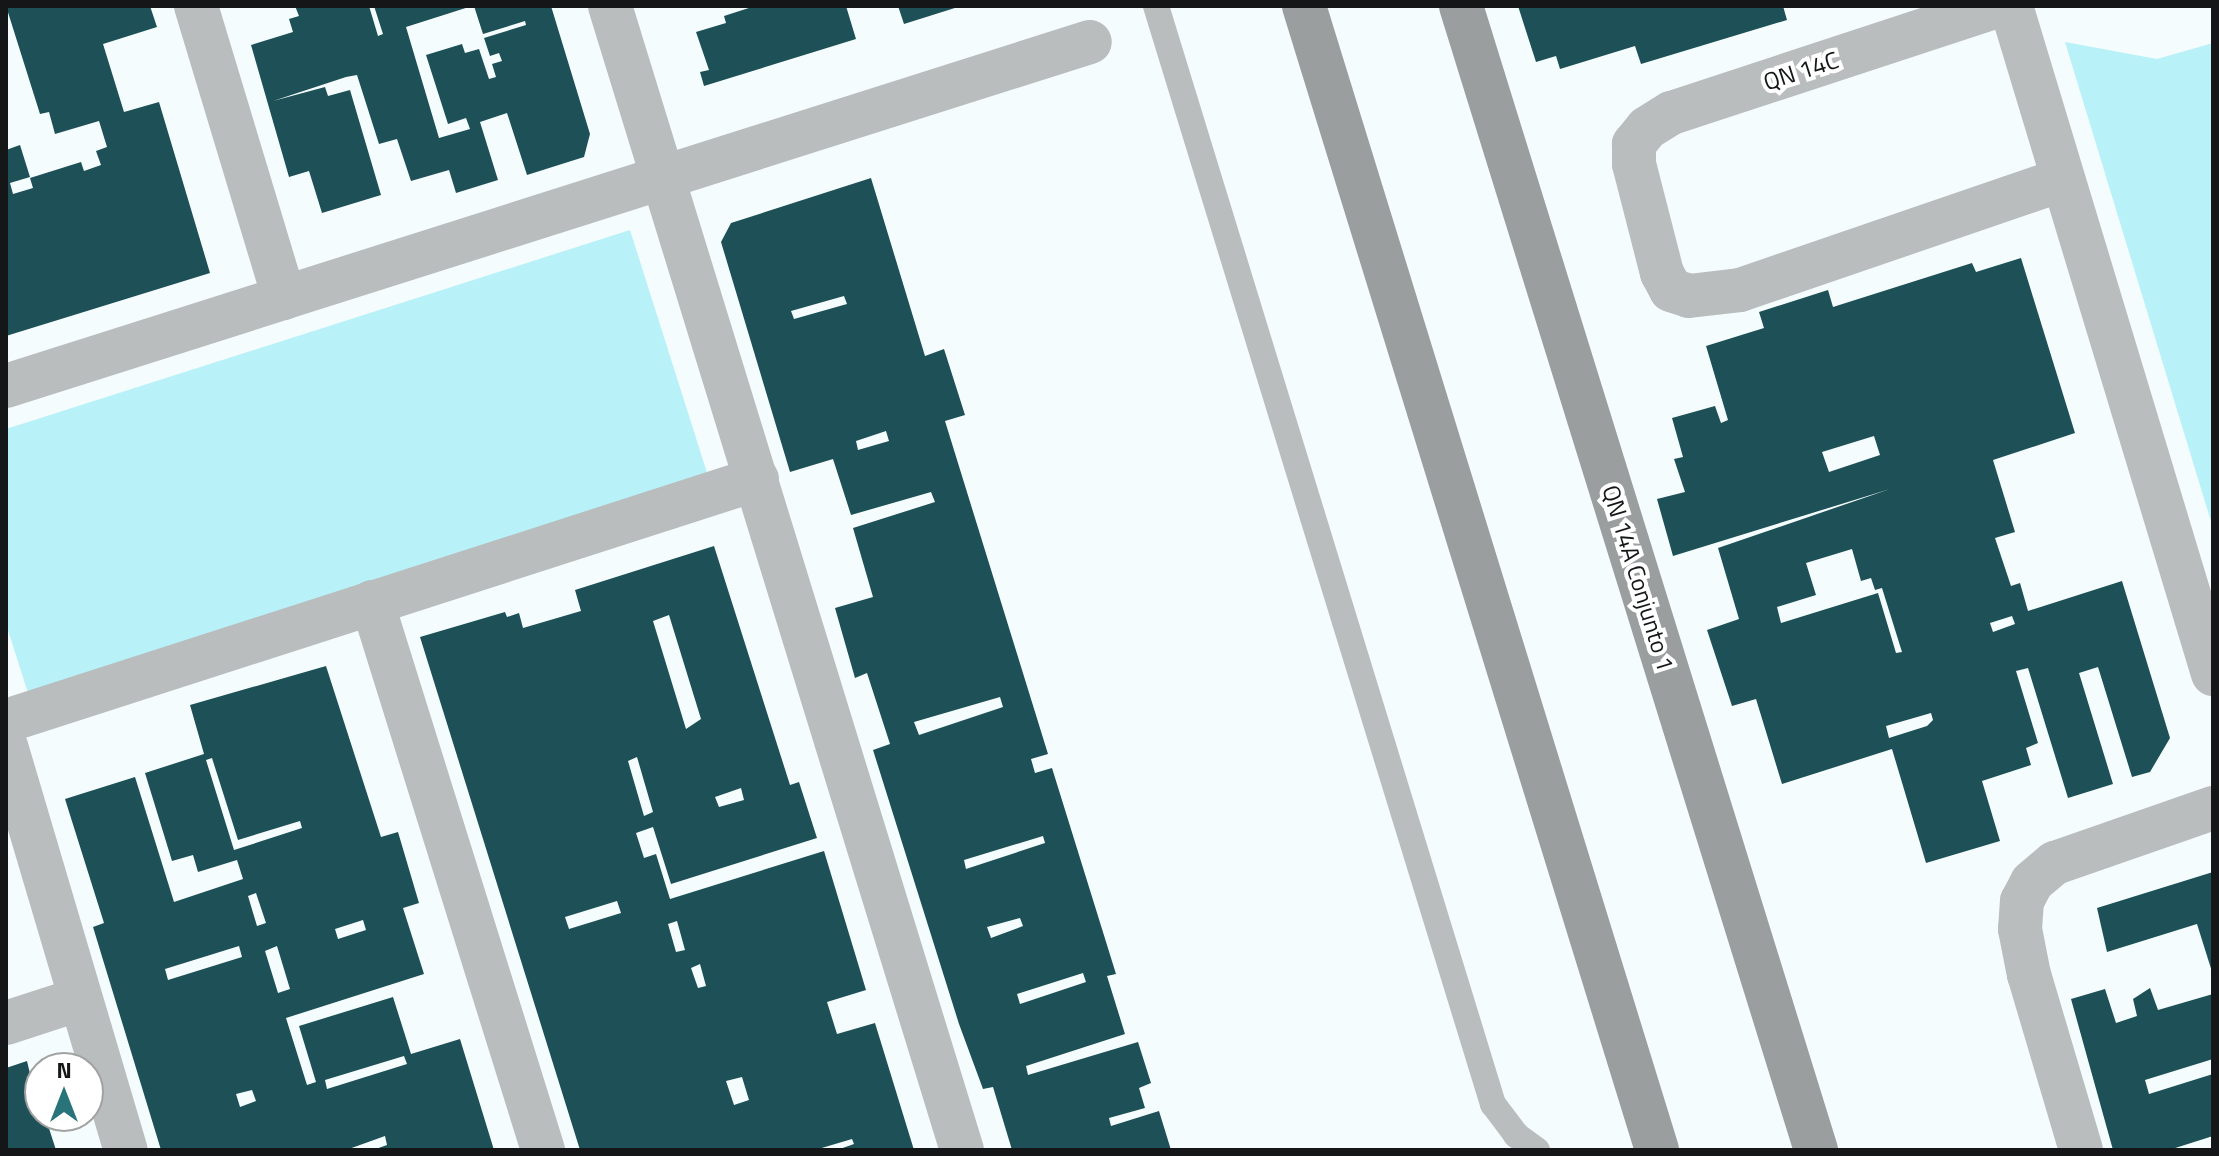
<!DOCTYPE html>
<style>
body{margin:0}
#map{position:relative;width:2219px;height:1156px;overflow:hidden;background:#f5fcfd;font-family:"Titillium Web",sans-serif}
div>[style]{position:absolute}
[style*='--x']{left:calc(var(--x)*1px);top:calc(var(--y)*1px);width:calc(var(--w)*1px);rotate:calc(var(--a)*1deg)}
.green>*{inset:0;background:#b8f1f8}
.building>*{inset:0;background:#1d5157}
.lane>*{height:26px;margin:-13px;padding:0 13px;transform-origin:13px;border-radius:13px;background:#b9bdbd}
.street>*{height:44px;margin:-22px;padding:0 22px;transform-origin:22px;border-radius:22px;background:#b9bdbd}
.secondary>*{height:44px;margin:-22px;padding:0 22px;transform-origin:22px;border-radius:22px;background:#9a9e9f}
span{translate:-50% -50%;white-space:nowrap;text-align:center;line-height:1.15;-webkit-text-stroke:8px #fff;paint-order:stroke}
.street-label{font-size:24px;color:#141617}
.frame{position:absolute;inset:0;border:8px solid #141617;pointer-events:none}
.north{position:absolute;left:24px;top:1052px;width:80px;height:80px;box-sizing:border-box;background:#fff;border:2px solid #a1a2a2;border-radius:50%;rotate:0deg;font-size:22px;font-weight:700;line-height:32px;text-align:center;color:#141617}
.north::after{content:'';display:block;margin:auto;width:28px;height:36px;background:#29737a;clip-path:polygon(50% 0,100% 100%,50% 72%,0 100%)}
</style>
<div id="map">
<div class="green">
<div style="clip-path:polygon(2065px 42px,2157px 59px,2213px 43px,2213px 528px)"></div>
<div style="clip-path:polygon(630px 230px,709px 479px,29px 696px,6px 624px,6px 429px)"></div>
</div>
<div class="building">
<div style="clip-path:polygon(6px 6px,150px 6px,157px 27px,103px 44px,124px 112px,159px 102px,210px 273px,6px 336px,6px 150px,20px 145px,30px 177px,10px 183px,13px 194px,33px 188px,30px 178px,81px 162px,84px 171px,101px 165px,96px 151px,107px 147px,99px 121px,55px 134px,49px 112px,40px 114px)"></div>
<div style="clip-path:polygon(295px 6px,369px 6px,378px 36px,383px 34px,374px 6px,472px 6px,406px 27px,439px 138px,470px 129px,466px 118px,448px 124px,426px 55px,462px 44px,465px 53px,479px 49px,489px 79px,496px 77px,492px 64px,502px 61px,499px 53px,490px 56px,484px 38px,526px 25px,525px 21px,483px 34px,474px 6px,551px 6px,590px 134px,584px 157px,527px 175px,507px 113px,480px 122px,498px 180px,456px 193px,449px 170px,411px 181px,397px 139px,379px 144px,357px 75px,346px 77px,273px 101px,325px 87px,328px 96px,350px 90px,381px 195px,322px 213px,309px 171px,289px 177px,251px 45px,293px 32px,289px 19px,299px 16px)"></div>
<div style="clip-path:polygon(755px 6px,846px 6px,856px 39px,704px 86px,700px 72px,709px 70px,696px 32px,726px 23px,724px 16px)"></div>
<div style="clip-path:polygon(898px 6px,957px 6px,958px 7px,904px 24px)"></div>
<div style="clip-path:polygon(1518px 6px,1783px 6px,1787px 20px,1641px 64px,1635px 46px,1560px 69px,1556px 56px,1536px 62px)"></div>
<div style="clip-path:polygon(evenodd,871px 178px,925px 356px,944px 349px,965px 415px,945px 421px,1048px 754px,1031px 759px,1035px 773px,1052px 768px,1116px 974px,1107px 976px,1125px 1034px,1026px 1066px,1028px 1075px,1138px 1042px,1151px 1083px,1139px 1088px,1145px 1108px,1109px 1118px,1111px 1126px,1159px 1111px,1171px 1150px,1012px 1150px,993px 1087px,983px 1089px,959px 1024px,873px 750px,890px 744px,867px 673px,855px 678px,835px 608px,873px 597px,853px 528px,935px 502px,931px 492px,851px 515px,833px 459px,790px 472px,721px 242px,731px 223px,871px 178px,844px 296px,847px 304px,794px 319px,791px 311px,844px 296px,871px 178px,886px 431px,889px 441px,858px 450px,856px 441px,886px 431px,871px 178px,1000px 697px,1003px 707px,919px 735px,914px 722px,1000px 697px,871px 178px,1043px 836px,1045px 843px,966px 869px,964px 860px,1043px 836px,871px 178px,1020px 918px,1023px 926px,991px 938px,987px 927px,1020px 918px,871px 178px,1083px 973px,1086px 982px,1020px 1004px,1017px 994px,1083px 973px)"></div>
<div style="clip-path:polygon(evenodd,2021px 258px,2075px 433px,1993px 460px,2015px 532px,1995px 538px,2011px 586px,2020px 583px,2028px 611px,2122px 581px,2170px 738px,2150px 772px,2132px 777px,2098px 667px,2079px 673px,2113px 784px,2068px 798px,2028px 668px,2016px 671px,2038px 743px,2026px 748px,2031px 765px,1982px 781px,2000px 841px,1926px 863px,1892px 749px,1782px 784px,1756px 699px,1732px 706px,1707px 630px,1739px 619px,1718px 548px,1890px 489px,1673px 556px,1657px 499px,1685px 492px,1674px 459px,1683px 457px,1672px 418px,1715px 406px,1721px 423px,1728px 420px,1706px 346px,1764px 328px,1759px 312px,1828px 290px,1833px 307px,1972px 263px,1976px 272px,2021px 258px,1874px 436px,1880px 455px,1829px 472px,1822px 452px,1874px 436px,2021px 258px,1852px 549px,1861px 581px,1871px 578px,1875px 590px,1882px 588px,1902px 652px,1896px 653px,1878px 593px,1781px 623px,1777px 607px,1816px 595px,1806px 563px,1852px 549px,2021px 258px,2012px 616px,2015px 624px,1993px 632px,1990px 623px,2012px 616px,2021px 258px,1931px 713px,1933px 720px,1927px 726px,1889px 738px,1886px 726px,1931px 713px)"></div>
<div style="clip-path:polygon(evenodd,714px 546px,790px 785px,799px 782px,817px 838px,671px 884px,653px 827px,636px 833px,644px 858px,656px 854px,670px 899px,824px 851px,866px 990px,827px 1002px,837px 1034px,875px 1023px,914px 1150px,837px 1150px,854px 1144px,852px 1139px,815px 1150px,580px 1150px,420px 637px,505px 612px,507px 617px,519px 613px,523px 628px,581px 611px,575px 590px,714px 546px,669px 615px,701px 719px,686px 729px,653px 621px,669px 615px,714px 546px,637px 757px,653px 812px,644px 816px,628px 761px,637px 757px,714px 546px,741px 788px,744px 800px,719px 807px,715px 797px,741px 788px,714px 546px,617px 901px,621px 913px,569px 929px,565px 917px,617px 901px,714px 546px,677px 921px,685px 950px,676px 952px,668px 924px,677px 921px,714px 546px,700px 964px,706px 986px,698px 988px,691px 968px,700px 964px,714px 546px,742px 1077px,749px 1100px,734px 1105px,726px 1081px,742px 1077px)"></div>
<div style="clip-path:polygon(evenodd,326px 666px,381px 837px,398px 832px,419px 903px,403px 908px,424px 974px,286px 1018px,307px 1085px,316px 1082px,299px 1026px,393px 997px,411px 1054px,460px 1039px,494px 1150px,373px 1150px,387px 1145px,385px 1136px,346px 1150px,161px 1150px,93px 927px,104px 923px,65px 799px,135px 777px,174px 902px,243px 879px,237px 860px,198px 872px,193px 855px,172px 861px,145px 773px,204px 754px,190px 705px,326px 666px,212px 758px,238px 840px,300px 821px,302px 828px,234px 850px,206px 760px,212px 758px,326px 666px,256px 893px,266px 923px,257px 926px,248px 896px,256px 893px,326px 666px,363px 920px,366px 930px,338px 939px,335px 929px,363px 920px,326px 666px,239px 946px,242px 957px,168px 980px,165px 969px,239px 946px,326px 666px,277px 946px,290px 989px,278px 993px,265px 951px,277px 946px,326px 666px,404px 1056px,407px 1064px,327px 1089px,325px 1080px,404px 1056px,326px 666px,252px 1090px,256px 1101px,240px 1107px,236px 1094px,252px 1090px)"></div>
<div style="clip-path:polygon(2213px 872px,2213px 975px,2197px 924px,2107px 952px,2097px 908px)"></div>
<div style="clip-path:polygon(2150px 988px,2158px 1010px,2213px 994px,2213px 1059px,2145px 1080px,2149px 1094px,2213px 1074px,2213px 1136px,2169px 1150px,2113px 1150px,2071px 999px,2105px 989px,2116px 1023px,2137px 1016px,2133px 999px)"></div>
<div style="clip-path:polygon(27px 1061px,40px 1116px,45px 1116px,56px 1150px,6px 1150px,6px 1068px)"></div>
</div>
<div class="lane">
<div style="--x:1156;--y:6;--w:1149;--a:72.94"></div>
<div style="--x:1493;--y:1104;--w:39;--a:53"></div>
<div style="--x:1516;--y:1135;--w:26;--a:36"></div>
</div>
<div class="street">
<div style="--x:196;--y:6;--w:305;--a:73.2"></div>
<div style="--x:610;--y:6;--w:1197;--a:72.9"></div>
<div style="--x:1997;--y:6;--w:343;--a:161.8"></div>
<div style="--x:1671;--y:113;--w:28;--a:148"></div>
<div style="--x:1647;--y:128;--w:21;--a:129"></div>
<div style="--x:1634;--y:144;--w:20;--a:90"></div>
<div style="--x:1634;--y:164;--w:113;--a:75.6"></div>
<div style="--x:1662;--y:273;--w:19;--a:62"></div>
<div style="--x:1671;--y:290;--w:19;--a:18"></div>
<div style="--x:1689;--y:296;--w:51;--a:-6.7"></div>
<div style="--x:1740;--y:290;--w:339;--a:-18.9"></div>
<div style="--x:2011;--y:6;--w:698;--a:73.17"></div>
<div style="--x:6;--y:386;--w:1137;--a:-17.61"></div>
<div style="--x:372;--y:602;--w:574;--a:72.67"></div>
<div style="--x:6;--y:721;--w:789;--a:-17.86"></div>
<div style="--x:6;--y:746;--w:421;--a:73.5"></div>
<div style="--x:6;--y:1023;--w:78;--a:-18"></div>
<div style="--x:2081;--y:1150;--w:183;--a:-106.5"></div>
<div style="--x:2029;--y:975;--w:47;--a:-101.1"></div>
<div style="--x:2020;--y:929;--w:28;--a:-86"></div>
<div style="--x:2022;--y:901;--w:21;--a:-62"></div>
<div style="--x:2032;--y:882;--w:30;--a:-40"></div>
<div style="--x:2055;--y:863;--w:167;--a:-19.2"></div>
</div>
<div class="secondary">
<div style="--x:1304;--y:6;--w:1197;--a:72.85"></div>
<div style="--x:1461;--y:6;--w:1198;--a:72.76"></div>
</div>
<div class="street-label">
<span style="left:1801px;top:71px;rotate:-18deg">QN 14C</span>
<span style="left:1638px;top:578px;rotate:73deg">QN 14A Conjunto 1</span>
</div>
<div class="frame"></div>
<div class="north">N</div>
</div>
